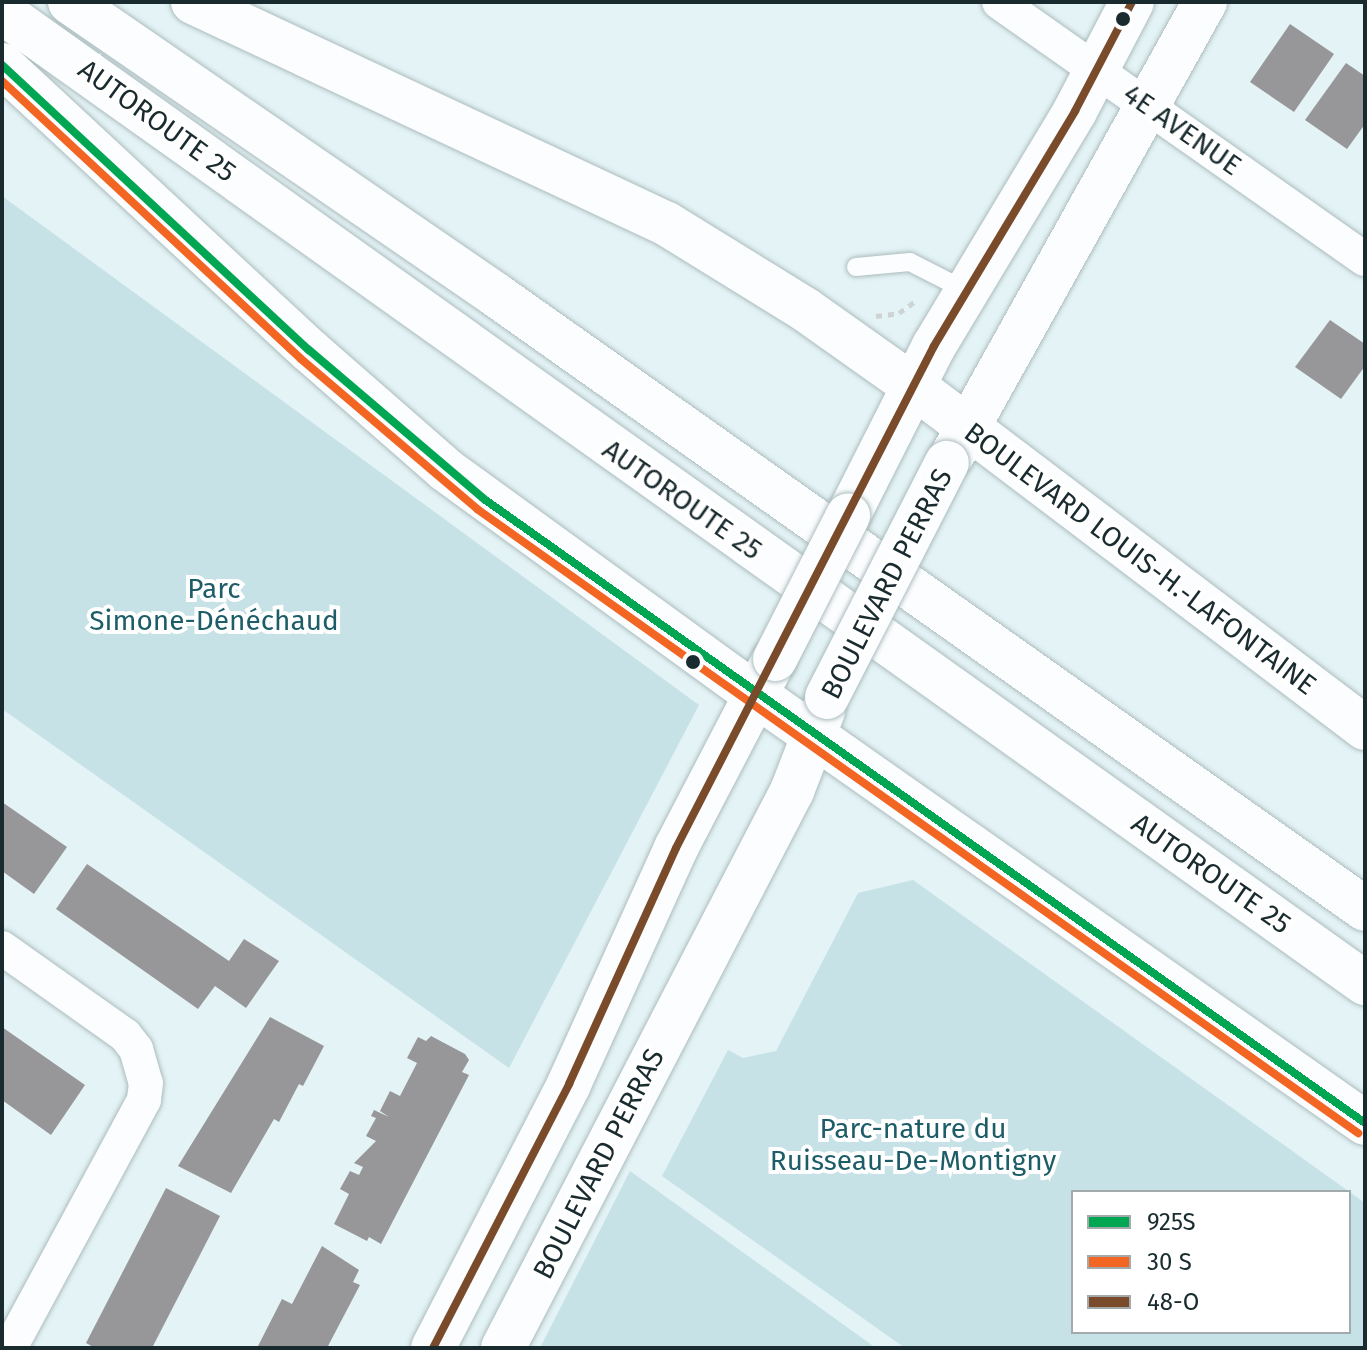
<!DOCTYPE html>
<meta charset="utf-8">
<style>
body{margin:0}
#map{position:relative;width:1367px;height:1350px;overflow:hidden;background:#e4f3f5;font-family:"Fira Sans",sans-serif}
div>[style]{position:absolute}
[style*='--x']{left:calc(var(--x)*1px);top:calc(var(--y)*1px);width:calc(var(--w)*1px);rotate:calc(var(--a)*1deg)}
.green>*{inset:0;background:#c6e2e7}
.building>*{inset:0;background:#979799}
.path>*{height:5px;margin-top:-2.5px;transform-origin:0;background:repeating-linear-gradient(90deg,#ced3d4 0 6px,transparent 0 12px)}
.roads{filter:drop-shadow(0 0 2px #acbcbe) drop-shadow(0 0 2px #acbcbe)}
.lane>*{height:18px;margin:-9px;padding:0 9px;transform-origin:9px;border-radius:9px;background:#fbfdfe}
.street>*{height:34px;margin:-17px;padding:0 17px;transform-origin:17px;border-radius:17px;background:#fbfdfe}
.secondary>*{height:44px;margin:-22px;padding:0 22px;transform-origin:22px;border-radius:22px;background:#fbfdfe}
.highway>*{height:44px;margin:-22px;padding:0 22px;transform-origin:22px;border-radius:22px;background:#fbfdfe}
.bridges{filter:drop-shadow(0 0 2px #acbcbe) drop-shadow(0 0 2px #acbcbe)}
.secondary-bridge>*{height:44px;margin:-22px;padding:0 22px;transform-origin:22px;border-radius:22px;background:#fbfdfe}
.bus-1>*{height:8px;margin:-4px;padding:0 4px;transform-origin:4px;border-radius:4px;background:#00a651}
.bus-2>*{height:8px;margin:-4px;padding:0 4px;transform-origin:4px;border-radius:4px;background:#f26522}
.bus-3>*{height:8px;margin:-4px;padding:0 4px;transform-origin:4px;border-radius:4px;background:#7a4b2a}
.dots>*{width:22px;height:22px;translate:-50% -50%;box-sizing:border-box;border:4px solid #fff;border-radius:50%}
span{translate:-50% -50%;white-space:nowrap;text-align:center;line-height:1.15;-webkit-text-stroke:8px #fff;paint-order:stroke}
.street-label{font-size:28px;color:#192b2e}
.park-label{font-size:28px;color:#1c5d67}
.frame{position:absolute;inset:0;border:4px solid #192b2e;pointer-events:none}
.legend{position:absolute;left:1071px;top:1190px;width:280px;height:144px;box-sizing:border-box;background:#fff;border:2px solid #a3aaab;margin:0;padding:10px 14px;list-style:none;font-size:24px;color:#192b2e}
.legend li{display:flex;align-items:center;gap:16px;height:40px}
.legend b{width:40px;border:2px solid #a3aaab}
</style>
<div id="map">
<div class="green">
<div style="clip-path:polygon(2px 196px,699px 705px,509px 1068px,2px 709px)"></div>
<div style="clip-path:polygon(evenodd,913px 880px,1365px 1203px,1365px 1348px,905px 1348px,662px 1176px,728px 1050px,743px 1058px,776px 1051px,858px 893px,913px 880px,1073px 1192px,1349px 1192px,1349px 1332px,1073px 1332px,1073px 1192px)"></div>
<div style="clip-path:polygon(630px 1171px,876px 1348px,540px 1348px)"></div>
</div>
<div class="building">
<div style="clip-path:polygon(1290px 24px,1334px 54px,1294px 112px,1250px 82px)"></div>
<div style="clip-path:polygon(1346px 63px,1365px 76px,1365px 124px,1347px 149px,1305px 120px)"></div>
<div style="clip-path:polygon(1330px 320px,1365px 344px,1365px 366px,1341px 399px,1295px 367px)"></div>
<div style="clip-path:polygon(2px 802px,67px 847px,34px 894px,2px 871px)"></div>
<div style="clip-path:polygon(87px 864px,229px 961px,244px 939px,279px 961px,246px 1008px,215px 986px,198px 1009px,56px 909px)"></div>
<div style="clip-path:polygon(270px 1017px,324px 1046px,303px 1086px,299px 1084px,279px 1122px,274px 1119px,231px 1193px,178px 1166px)"></div>
<div style="clip-path:polygon(2px 1027px,85px 1085px,51px 1135px,2px 1100px)"></div>
<div style="clip-path:polygon(431px 1036px,465px 1054px,469px 1060px,462px 1072px,469px 1075px,381px 1244px,369px 1237px,367px 1241px,334px 1224px,349px 1194px,340px 1189px,350px 1171px,359px 1175px,363px 1167px,354px 1163px,376px 1141px,366px 1136px,376px 1118px,371px 1116px,374px 1110px,389px 1117px,380px 1111px,390px 1091px,400px 1096px,417px 1063px,407px 1058px,418px 1037px,426px 1041px)"></div>
<div style="clip-path:polygon(166px 1188px,220px 1216px,152px 1348px,95px 1348px,86px 1343px)"></div>
<div style="clip-path:polygon(322px 1246px,359px 1270px,353px 1282px,360px 1285px,327px 1348px,257px 1348px,282px 1299px,292px 1304px)"></div>
</div>
<div class="path">
<div style="--x:876;--y:316;--w:23;--a:-7"></div>
<div style="--x:899;--y:313;--w:22;--a:-36"></div>
</div>
<div class="roads">
<div class="lane">
<div style="--x:856;--y:267;--w:54;--a:-5.3"></div>
<div style="--x:910;--y:262;--w:62;--a:27"></div>
</div>
<div class="street">
<div style="--x:999;--y:2;--w:447;--a:35.1"></div>
<div style="--x:2;--y:948;--w:151;--a:35.3"></div>
<div style="--x:125;--y:1035;--w:18;--a:52"></div>
<div style="--x:136;--y:1049;--w:35;--a:74"></div>
<div style="--x:146;--y:1083;--w:17;--a:97"></div>
<div style="--x:144;--y:1100;--w:282;--a:118.4"></div>
</div>
<div class="secondary">
<div style="--x:916;--y:388;--w:563;--a:37.13"></div>
<div style="--x:953;--y:454;--w:518;--a:-60.86"></div>
<div style="--x:848;--y:516;--w:191;--a:-63.2"></div>
<div style="--x:934;--y:346;--w:274;--a:-59"></div>
<div style="--x:1075;--y:111;--w:123;--a:-62.4"></div>
<div style="--x:756;--y:695;--w:744;--a:35.1"></div>
<div style="--x:433;--y:1348;--w:297;--a:-62.7"></div>
<div style="--x:569;--y:1084;--w:259;--a:-65.6"></div>
<div style="--x:676;--y:848;--w:210;--a:-62.5"></div>
<div style="--x:503;--y:1348;--w:628;--a:-62.58"></div>
<div style="--x:792;--y:791;--w:86;--a:-68.8"></div>
</div>
<div class="highway">
<div style="--x:70;--y:2;--w:517;--a:34.52"></div>
<div style="--x:496;--y:295;--w:1064;--a:35.24"></div>
<div style="--x:193;--y:2;--w:523;--a:25.1"></div>
<div style="--x:667;--y:224;--w:163;--a:31.7"></div>
<div style="--x:806;--y:310;--w:135;--a:35.3"></div>
<div style="--x:2;--y:12;--w:1674;--a:35.47"></div>
<div style="--x:2;--y:65;--w:419;--a:42.9"></div>
<div style="--x:309;--y:350;--w:182;--a:41.2"></div>
<div style="--x:446;--y:470;--w:383;--a:36"></div>
</div>
</div>
<div class="bridges">
<div class="secondary-bridge">
<div style="--x:775;--y:659;--w:161;--a:-63"></div>
<div style="--x:827;--y:697;--w:263;--a:-62.9"></div>
</div>
</div>
<div class="bus-1">
<div style="--x:2;--y:65;--w:419;--a:42.9"></div>
<div style="--x:309;--y:350;--w:230;--a:40.4"></div>
<div style="--x:484;--y:499;--w:1080;--a:35.31"></div>
</div>
<div class="bus-2">
<div style="--x:2;--y:81;--w:408;--a:42.9"></div>
<div style="--x:301;--y:359;--w:231;--a:40.4"></div>
<div style="--x:477;--y:509;--w:1080;--a:35.31"></div>
</div>
<div class="bus-3">
<div style="--x:433;--y:1348;--w:297;--a:-62.7"></div>
<div style="--x:569;--y:1084;--w:259;--a:-65.6"></div>
<div style="--x:676;--y:848;--w:564;--a:-62.8"></div>
<div style="--x:934;--y:346;--w:274;--a:-59"></div>
<div style="--x:1075;--y:111;--w:123;--a:-62.4"></div>
</div>
<div class="dots">
<div style="left:1123px;top:19px;background:#192b2e"></div>
<div style="left:693px;top:662px;background:#192b2e"></div>
</div>
<div class="street-label">
<span style="left:157px;top:121px;rotate:36deg">AUTOROUTE 25</span>
<span style="left:1182px;top:130px;rotate:35deg">4E AVENUE</span>
<span style="left:682px;top:500px;rotate:35deg">AUTOROUTE 25</span>
<span style="left:1140px;top:559px;rotate:37deg">BOULEVARD LOUIS-H.-LAFONTAINE</span>
<span style="left:887px;top:584px;rotate:-63deg">BOULEVARD PERRAS</span>
<span style="left:1211px;top:874px;rotate:35deg">AUTOROUTE 25</span>
<span style="left:599px;top:1164px;rotate:-63deg">BOULEVARD PERRAS</span>
</div>
<div class="park-label">
<span style="left:214px;top:605px">Parc<br>Simone-Dénéchaud</span>
<span style="left:913px;top:1145px">Parc-nature du<br>Ruisseau-De-Montigny</span>
</div>
<div class="frame"></div>
<ul class="legend">
<li><b style="height:10px;background:#00a651"></b>925S</li>
<li><b style="height:10px;background:#f26522"></b>30 S</li>
<li><b style="height:10px;background:#7a4b2a"></b>48-O</li>
</ul>
</div>
